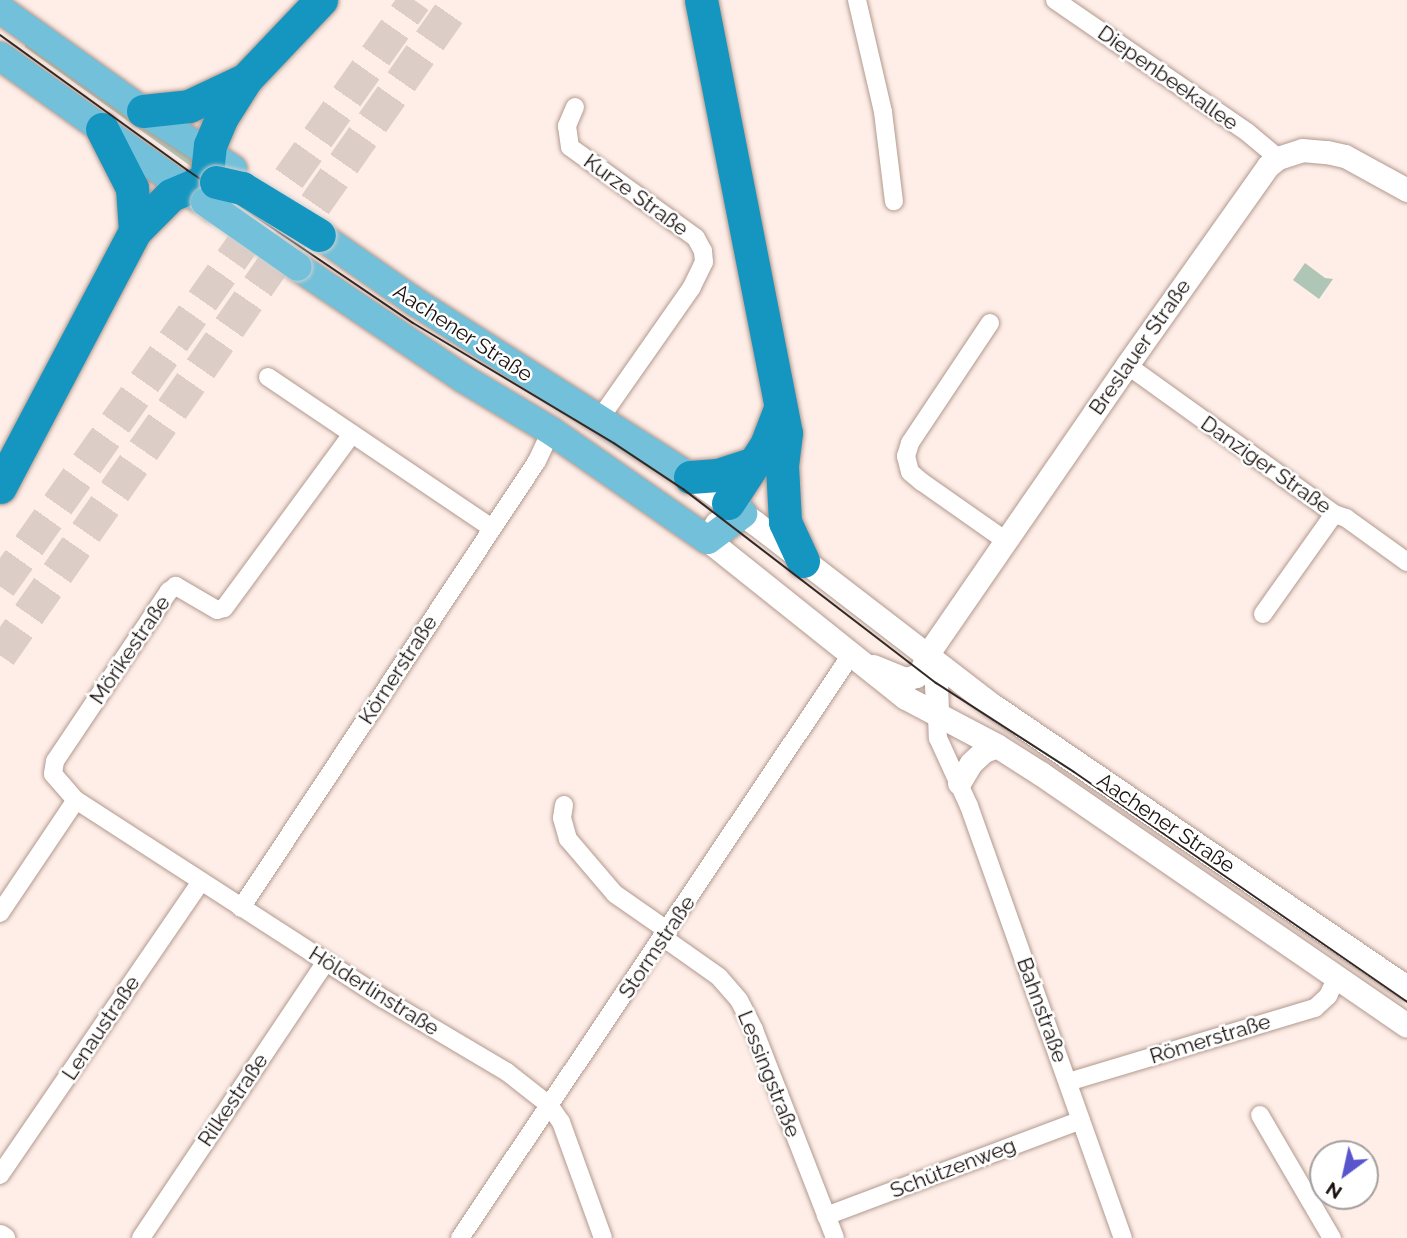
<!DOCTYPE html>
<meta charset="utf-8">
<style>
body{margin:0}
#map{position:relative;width:1407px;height:1238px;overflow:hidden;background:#feeee7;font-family:Raleway,sans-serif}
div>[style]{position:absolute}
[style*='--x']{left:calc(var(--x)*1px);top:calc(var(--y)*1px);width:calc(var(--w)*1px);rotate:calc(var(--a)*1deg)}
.green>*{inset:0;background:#afc5b5}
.motorway-tunnel>*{height:33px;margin-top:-16.5px;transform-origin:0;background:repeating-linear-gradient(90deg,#dccdc6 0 33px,transparent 0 50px)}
.roads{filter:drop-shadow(0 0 2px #b2998f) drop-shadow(0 0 2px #b2998f)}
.minor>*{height:18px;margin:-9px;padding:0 9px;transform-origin:9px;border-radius:9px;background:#fff}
.tertiary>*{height:23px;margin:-11.5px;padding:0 11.5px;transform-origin:11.5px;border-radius:11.5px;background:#fff}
.secondary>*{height:24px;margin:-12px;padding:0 12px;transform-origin:12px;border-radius:12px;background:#fff}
.primary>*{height:28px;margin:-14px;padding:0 14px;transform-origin:14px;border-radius:14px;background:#72c0d9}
.motorway>*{height:33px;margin:-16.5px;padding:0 16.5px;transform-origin:16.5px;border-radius:16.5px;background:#1496c0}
.tram>*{height:2px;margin:-1px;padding:0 1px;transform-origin:1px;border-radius:1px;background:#322925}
.bridges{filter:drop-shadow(0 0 2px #d1cfce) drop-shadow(0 0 2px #d1cfce)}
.primary-bridge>*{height:28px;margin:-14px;padding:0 14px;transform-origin:14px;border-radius:14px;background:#72c0d9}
.motorway-bridge>*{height:33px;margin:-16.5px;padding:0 16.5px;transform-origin:16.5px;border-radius:16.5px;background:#1496c0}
span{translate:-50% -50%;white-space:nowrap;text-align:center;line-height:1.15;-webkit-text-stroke:5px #fff;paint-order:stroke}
.street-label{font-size:21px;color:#180f0c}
.north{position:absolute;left:1309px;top:1140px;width:70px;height:70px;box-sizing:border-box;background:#fff;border:2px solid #a39f9e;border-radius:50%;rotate:213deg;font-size:19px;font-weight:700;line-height:28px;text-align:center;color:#180f0c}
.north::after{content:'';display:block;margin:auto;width:24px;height:32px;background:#5955cc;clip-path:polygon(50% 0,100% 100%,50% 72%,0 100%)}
</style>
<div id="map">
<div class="green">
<div style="clip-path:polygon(25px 44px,52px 58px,198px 155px,196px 170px,25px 47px)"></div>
<div style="clip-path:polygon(1305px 263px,1325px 278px,1333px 279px,1319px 299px,1293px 280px)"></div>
</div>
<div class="motorway-tunnel">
<div style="--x:0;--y:586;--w:718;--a:-54.69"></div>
<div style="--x:0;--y:655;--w:799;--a:-55.04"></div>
</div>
<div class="roads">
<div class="minor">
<div style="--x:857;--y:0;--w:115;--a:76.9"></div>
<div style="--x:883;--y:112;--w:90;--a:83"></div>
<div style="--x:1055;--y:0;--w:233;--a:34.5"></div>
<div style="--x:1247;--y:132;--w:40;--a:40"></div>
<div style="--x:575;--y:107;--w:21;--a:113"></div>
<div style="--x:567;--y:126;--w:21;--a:82"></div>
<div style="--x:570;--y:147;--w:155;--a:35.8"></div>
<div style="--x:696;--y:238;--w:15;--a:62"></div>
<div style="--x:703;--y:251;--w:11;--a:85"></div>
<div style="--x:704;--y:262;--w:28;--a:116"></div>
<div style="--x:692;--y:287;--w:164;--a:125"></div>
<div style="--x:990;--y:323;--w:144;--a:123.7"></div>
<div style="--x:910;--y:443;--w:14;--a:107"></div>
<div style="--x:906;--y:456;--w:16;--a:76"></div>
<div style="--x:910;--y:472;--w:16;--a:40"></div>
<div style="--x:922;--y:482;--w:103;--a:35.1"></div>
<div style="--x:1127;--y:365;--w:255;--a:35.7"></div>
<div style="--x:1334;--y:514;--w:13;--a:18"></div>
<div style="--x:1346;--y:518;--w:75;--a:35.8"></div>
<div style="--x:268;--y:377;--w:270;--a:34"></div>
<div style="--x:352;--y:434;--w:216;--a:126.3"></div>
<div style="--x:224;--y:608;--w:7;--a:164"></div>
<div style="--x:217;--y:610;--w:48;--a:-149.7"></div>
<div style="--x:176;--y:586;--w:9;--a:144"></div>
<div style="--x:169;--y:591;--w:205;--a:123.8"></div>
<div style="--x:55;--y:761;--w:13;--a:99"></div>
<div style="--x:53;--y:774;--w:35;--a:49"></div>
<div style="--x:76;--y:800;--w:367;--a:32.9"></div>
<div style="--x:384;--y:999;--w:143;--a:30.7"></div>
<div style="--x:507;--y:1072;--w:53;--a:38.2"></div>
<div style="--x:549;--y:1105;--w:21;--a:55"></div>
<div style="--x:561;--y:1122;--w:123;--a:70.1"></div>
<div style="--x:1263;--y:614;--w:123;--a:-54.6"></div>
<div style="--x:937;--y:715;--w:23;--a:88"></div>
<div style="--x:938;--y:738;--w:75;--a:65.5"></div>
<div style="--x:969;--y:806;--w:459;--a:70.4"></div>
<div style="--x:564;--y:805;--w:13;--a:99"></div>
<div style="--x:562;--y:818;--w:22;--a:74"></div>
<div style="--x:568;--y:839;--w:72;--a:49.5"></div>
<div style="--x:615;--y:894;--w:65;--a:34.9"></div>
<div style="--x:241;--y:908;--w:536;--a:-56.49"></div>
<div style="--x:537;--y:461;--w:33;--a:-65"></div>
<div style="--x:0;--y:913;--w:136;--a:-56.1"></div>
<div style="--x:664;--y:938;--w:67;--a:35.3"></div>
<div style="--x:719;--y:977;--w:30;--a:49"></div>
<div style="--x:739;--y:1000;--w:34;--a:63"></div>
<div style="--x:754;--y:1030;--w:223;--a:68.7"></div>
<div style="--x:1068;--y:1082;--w:258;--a:-16.7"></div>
<div style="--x:1315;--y:1008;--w:18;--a:-43"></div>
<div style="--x:1328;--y:996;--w:21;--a:-65"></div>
<div style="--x:1260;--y:1115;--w:143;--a:59.7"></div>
<div style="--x:0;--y:1175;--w:356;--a:-55.6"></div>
<div style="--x:826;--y:1216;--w:272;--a:-20.6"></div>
<div style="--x:141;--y:1238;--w:332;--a:-56.2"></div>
<div style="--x:460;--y:1238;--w:702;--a:-56.15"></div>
</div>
<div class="tertiary">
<div style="--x:927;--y:655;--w:29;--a:72"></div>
<div style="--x:936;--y:683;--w:32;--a:88"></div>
<div style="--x:873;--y:666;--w:35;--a:22"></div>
<div style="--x:906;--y:679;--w:10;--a:-17"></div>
<div style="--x:916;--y:676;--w:7;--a:-45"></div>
<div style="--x:921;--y:671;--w:17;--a:-69"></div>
<div style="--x:927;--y:655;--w:352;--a:-55.4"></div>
<div style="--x:1127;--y:365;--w:244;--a:-54.7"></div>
<div style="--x:1268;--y:166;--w:13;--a:-39"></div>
<div style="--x:1278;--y:158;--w:25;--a:-18"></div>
<div style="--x:1302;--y:150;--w:25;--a:5"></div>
<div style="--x:1327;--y:152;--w:18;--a:13"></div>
<div style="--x:1345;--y:156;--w:71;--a:28.7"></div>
<div style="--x:959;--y:783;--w:23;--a:-59"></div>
<div style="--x:971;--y:763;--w:18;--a:-43"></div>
<div style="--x:984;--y:751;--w:14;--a:-21"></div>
<div style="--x:0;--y:1236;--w:4;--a:34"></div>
</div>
<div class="secondary">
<div style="--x:690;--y:477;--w:80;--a:35.3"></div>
<div style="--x:755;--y:523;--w:300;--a:37.6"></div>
<div style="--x:993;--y:706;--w:501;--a:34.26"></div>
<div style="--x:717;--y:524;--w:18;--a:119"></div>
<div style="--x:708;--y:540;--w:253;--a:38.6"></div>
<div style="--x:906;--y:698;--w:103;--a:27.8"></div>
<div style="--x:997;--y:746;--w:52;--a:32.5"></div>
<div style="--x:1041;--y:774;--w:444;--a:34.5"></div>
</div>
<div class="primary">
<div style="--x:0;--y:9;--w:176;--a:35.5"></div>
<div style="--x:143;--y:111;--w:107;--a:32.8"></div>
<div style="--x:0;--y:56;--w:246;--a:35.6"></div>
<div style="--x:319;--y:235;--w:119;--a:34.8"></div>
<div style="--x:417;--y:303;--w:324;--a:32.5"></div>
<div style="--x:298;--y:267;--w:200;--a:34"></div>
<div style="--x:464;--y:379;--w:101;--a:30.9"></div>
<div style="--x:551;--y:431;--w:191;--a:34.8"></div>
<div style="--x:708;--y:540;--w:44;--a:-36.6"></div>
</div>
<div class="motorway">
<div style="--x:701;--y:0;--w:441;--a:78.9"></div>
<div style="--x:786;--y:433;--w:33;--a:97"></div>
<div style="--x:782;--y:466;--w:56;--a:86.9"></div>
<div style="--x:785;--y:522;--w:43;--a:65.2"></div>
<div style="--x:143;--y:111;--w:46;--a:-6.2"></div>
<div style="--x:189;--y:106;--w:63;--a:-25.3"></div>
<div style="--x:102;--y:129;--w:66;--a:63"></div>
<div style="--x:132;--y:188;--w:43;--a:86"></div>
<div style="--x:214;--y:205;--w:33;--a:-102"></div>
<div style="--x:207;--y:173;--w:28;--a:-84"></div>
<div style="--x:210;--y:145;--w:30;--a:-67"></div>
<div style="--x:222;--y:117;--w:45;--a:-57.7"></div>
<div style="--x:246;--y:79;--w:109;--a:-46.5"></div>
<div style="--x:690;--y:477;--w:28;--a:-4"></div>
<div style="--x:718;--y:475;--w:38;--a:-18"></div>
<div style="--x:0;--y:487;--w:289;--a:-62.2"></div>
<div style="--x:135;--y:231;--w:51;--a:-45"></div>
<div style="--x:171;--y:195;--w:28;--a:-23"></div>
<div style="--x:197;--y:184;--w:19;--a:-6"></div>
<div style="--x:728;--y:503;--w:69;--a:-56.8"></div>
<div style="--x:766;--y:445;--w:36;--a:-69"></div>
</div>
</div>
<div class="tram">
<div style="--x:0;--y:35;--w:231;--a:35.8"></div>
<div style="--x:187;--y:170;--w:273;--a:34.1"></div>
<div style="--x:413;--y:323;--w:235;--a:30.9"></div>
<div style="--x:615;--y:444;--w:82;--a:33.5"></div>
<div style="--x:683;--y:489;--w:319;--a:37.5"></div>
<div style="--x:936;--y:683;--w:164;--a:32.8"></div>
<div style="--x:1074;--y:772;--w:405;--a:34.6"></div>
</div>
<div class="bridges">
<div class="primary-bridge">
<div style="--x:205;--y:202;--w:113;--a:35"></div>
</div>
<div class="motorway-bridge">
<div style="--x:216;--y:182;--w:27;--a:13"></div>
<div style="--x:242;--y:188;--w:90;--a:31.4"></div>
</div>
</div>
<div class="street-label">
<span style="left:1168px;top:78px;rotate:35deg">Diepenbeekallee</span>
<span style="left:636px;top:195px;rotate:36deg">Kurze Straße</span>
<span style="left:463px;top:333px;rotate:33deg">Aachener Straße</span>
<span style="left:1140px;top:347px;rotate:-55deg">Breslauer Straße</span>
<span style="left:1266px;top:465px;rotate:35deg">Danziger Straße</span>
<span style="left:130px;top:650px;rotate:-56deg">Mörikestraße</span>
<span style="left:398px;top:670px;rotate:-57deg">Körnerstraße</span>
<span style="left:1166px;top:823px;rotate:34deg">Aachener Straße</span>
<span style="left:657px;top:947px;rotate:-56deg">Stormstraße</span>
<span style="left:374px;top:991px;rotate:32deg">Hölderlinstraße</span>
<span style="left:1042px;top:1010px;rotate:70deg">Bahnstraße</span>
<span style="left:101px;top:1028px;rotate:-56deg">Lenaustraße</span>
<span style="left:1210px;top:1039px;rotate:-17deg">Römerstraße</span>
<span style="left:769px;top:1074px;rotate:68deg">Lessingstraße</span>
<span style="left:233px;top:1100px;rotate:-56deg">Rilkestraße</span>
<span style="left:953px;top:1168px;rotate:-21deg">Schützenweg</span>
</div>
<div class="north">N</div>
</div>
